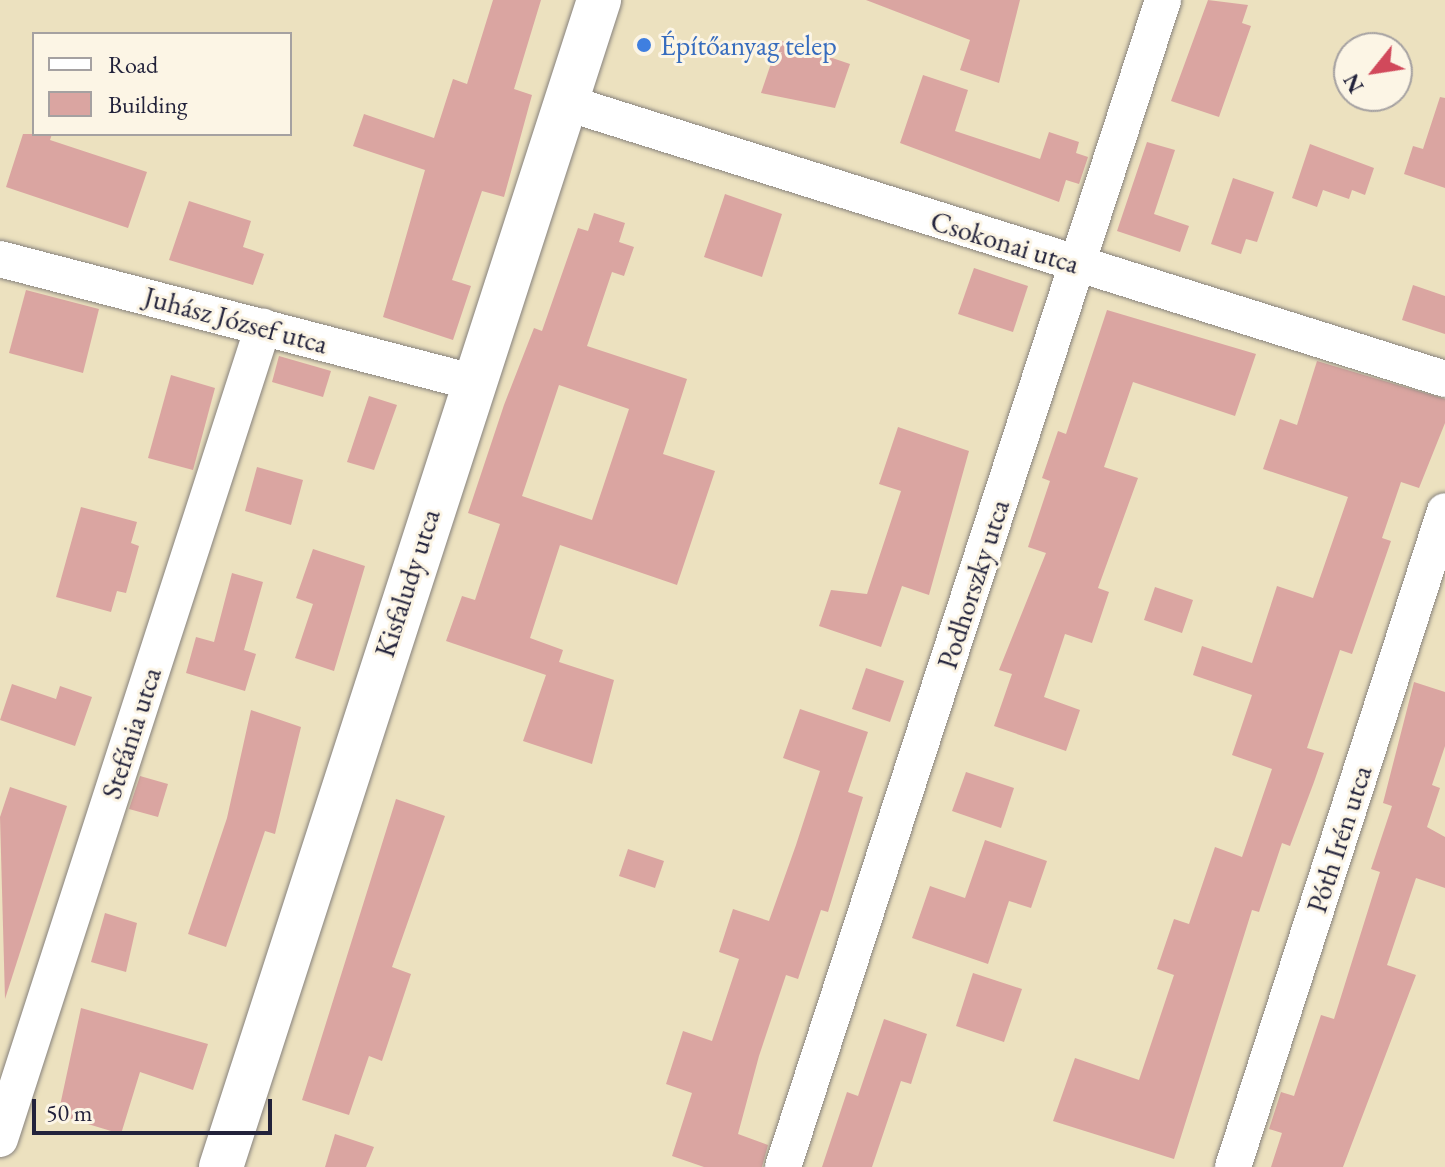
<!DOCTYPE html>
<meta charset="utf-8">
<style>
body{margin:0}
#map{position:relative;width:1445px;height:1167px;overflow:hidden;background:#ece1bf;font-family:"EB Garamond",serif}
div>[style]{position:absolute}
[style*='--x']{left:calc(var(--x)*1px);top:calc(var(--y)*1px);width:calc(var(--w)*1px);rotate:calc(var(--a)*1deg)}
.building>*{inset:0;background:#daa5a1}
.roads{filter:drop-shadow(0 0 2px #87827d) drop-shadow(0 0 2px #87827d)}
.minor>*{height:36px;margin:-18px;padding:0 18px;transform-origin:18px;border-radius:18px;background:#fff}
.tertiary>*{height:44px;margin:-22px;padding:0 22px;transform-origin:22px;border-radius:22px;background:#fff}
.dots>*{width:22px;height:22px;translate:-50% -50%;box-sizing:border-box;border:4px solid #fcf5e5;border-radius:50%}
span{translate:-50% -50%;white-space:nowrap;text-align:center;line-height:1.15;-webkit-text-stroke:6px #fcf5e5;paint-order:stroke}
.shop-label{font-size:28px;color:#366cbe}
.left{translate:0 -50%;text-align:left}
.street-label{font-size:28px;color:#22223b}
.legend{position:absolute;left:32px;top:32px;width:260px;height:104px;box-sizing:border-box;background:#fcf5e5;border:2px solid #a5a1a1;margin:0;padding:10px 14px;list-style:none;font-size:24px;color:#22223b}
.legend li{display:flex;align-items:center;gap:16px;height:40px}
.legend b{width:40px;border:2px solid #a5a1a1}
.north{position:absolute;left:1333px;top:32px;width:80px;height:80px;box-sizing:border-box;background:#fcf5e5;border:2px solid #a5a1a1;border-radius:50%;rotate:240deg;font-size:22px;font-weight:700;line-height:32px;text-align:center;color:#22223b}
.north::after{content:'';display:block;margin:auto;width:28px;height:36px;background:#d1495b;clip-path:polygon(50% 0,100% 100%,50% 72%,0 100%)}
.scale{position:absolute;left:32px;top:1099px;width:240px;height:36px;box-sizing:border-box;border:4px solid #22223b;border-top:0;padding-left:10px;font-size:24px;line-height:28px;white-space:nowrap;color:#22223b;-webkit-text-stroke:6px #fcf5e5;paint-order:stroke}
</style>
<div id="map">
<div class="building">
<div style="clip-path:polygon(493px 0,541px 0,514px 89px,532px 95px,504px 197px,482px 191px,452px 280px,471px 286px,453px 340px,383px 317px,425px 170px,353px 146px,364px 114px,434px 138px,453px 79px,467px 84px)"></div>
<div style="clip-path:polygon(866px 0,1020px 0,999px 83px,960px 70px,970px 40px)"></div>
<div style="clip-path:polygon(1208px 0,1248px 5px,1242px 23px,1251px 26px,1219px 117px,1171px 101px)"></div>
<div style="clip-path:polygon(779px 40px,850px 64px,835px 108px,761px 93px)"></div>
<div style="clip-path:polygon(923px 75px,968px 90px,955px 131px,1040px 159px,1049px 132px,1079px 142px,1076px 153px,1088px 157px,1079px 184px,1066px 180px,1059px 202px,900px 143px)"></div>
<div style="clip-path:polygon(1440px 97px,1445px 98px,1445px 188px,1404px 174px,1413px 146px,1423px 149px)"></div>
<div style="clip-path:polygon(23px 134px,52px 134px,50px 140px,147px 172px,128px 228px,6px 187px)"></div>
<div style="clip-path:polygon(1147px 142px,1175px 150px,1154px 214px,1189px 226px,1180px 252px,1117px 231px)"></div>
<div style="clip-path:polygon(1310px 144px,1374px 168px,1365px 195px,1352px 190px,1349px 199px,1323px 190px,1317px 207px,1292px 198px)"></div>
<div style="clip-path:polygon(1233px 178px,1274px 192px,1257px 242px,1246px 239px,1241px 254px,1211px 244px)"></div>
<div style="clip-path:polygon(725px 194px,782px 214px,762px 277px,704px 257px)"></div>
<div style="clip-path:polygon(189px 201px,251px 221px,243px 247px,264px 254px,253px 285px,169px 260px)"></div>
<div style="clip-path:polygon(evenodd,594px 213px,625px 223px,619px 242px,634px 247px,624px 276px,612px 272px,587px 346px,687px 379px,663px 454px,715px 471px,677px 585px,560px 545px,530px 638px,563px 650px,559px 662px,614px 680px,592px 764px,523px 741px,546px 675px,446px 641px,462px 596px,475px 600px,500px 524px,468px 513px,504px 405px,534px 328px,542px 331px,578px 228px,588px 231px,594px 213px,559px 385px,629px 409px,592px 520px,522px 496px,559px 385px)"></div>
<div style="clip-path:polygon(974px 268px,1028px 286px,1013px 332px,958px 314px)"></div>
<div style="clip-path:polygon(1413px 285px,1445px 296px,1445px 334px,1402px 320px)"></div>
<div style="clip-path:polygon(26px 290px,99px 309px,83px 373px,9px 353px)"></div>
<div style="clip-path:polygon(1107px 310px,1256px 354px,1235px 416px,1133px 382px,1104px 467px,1138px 478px,1098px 588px,1109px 592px,1092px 643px,1065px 634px,1044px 697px,1080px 710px,1066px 751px,994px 726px,1012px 674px,999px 670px,1046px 553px,1028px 547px,1050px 481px,1042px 478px,1058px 431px,1066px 434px)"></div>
<div style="clip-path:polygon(279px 356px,331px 371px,323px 397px,272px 382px)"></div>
<div style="clip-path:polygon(1317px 361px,1445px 399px,1445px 423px,1419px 488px,1401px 482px,1382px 538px,1391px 541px,1352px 654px,1340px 650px,1307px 748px,1324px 753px,1314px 782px,1290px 846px,1282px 843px,1259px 912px,1252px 910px,1174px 1159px,1053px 1121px,1075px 1058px,1139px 1080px,1174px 975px,1157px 969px,1174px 919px,1189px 924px,1215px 847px,1242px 857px,1272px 769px,1232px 755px,1252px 695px,1193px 675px,1202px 646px,1252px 663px,1277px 586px,1313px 598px,1348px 497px,1263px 469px,1280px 419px,1297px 425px)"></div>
<div style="clip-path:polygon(171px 375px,215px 388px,193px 470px,148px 458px)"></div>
<div style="clip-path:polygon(369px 396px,397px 405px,374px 470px,347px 462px)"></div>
<div style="clip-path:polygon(898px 427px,969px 451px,929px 595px,902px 586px,881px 647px,819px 626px,831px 590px,867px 594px,901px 491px,879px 484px)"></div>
<div style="clip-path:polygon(257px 467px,303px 480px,291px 525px,245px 511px)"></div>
<div style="clip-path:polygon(81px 507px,137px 522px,131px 543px,139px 546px,126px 593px,117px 591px,111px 612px,56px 597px)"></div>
<div style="clip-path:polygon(313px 549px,365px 566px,334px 671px,295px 658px,313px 604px,296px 598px)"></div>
<div style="clip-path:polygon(232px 573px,263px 582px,244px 650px,256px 654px,245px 691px,186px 673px,196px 637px,214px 642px)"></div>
<div style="clip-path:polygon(1155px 587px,1193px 600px,1182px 633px,1144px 620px)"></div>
<div style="clip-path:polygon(866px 668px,904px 681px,890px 722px,852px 709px)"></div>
<div style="clip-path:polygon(1414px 682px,1445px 692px,1445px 746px,1432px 785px,1440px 788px,1427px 827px,1445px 837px,1445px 888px,1416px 878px,1387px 965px,1416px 975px,1343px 1167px,1271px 1167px,1282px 1133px,1269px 1129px,1281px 1092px,1294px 1096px,1321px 1015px,1334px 1019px,1380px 872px,1371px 869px,1392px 806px,1383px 803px)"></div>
<div style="clip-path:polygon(12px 684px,56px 699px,60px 686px,92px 697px,75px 746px,0 720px)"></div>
<div style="clip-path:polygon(800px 709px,868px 732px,848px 792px,863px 797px,828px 912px,821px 910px,798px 979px,786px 975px,759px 1056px,738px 1134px,768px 1145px,762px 1167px,704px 1167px,672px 1156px,692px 1093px,666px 1084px,683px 1031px,712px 1041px,739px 959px,719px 952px,733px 909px,769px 921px,796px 845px,820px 771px,783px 758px)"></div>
<div style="clip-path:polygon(251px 710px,301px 727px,275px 834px,265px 831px,226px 947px,188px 934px,227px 818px)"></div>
<div style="clip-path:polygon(966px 772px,1014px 788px,1001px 828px,952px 811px)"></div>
<div style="clip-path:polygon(140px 776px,168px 784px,158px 817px,129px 809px)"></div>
<div style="clip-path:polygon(10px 787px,67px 806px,5px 999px,0 817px)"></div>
<div style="clip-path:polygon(396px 799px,445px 816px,392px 967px,411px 974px,382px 1061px,369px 1056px,349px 1115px,302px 1100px)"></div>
<div style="clip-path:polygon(985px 840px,1047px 861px,1031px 908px,1009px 901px,988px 964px,912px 938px,930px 886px,965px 898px)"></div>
<div style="clip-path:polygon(628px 849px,664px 861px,655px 888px,619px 876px)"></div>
<div style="clip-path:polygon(105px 913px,137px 923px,126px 972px,91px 962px)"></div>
<div style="clip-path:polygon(973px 973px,1022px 989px,1004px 1042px,956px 1026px)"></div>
<div style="clip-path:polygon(81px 1008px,208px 1044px,193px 1090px,140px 1072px,121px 1134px,58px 1115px)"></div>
<div style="clip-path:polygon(884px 1019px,927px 1034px,911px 1084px,901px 1081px,872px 1167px,822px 1167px,847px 1092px,858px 1096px)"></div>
<div style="clip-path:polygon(335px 1134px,374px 1147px,366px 1167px,325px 1167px)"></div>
</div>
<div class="roads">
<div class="minor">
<div style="--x:567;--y:103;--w:920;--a:17.45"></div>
<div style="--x:0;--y:259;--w:488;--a:14.6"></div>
<div style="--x:0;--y:1139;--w:854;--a:-72.05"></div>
<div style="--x:783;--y:1167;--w:1227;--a:-71.96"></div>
<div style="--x:1233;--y:1167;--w:689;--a:-72.09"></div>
</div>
<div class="tertiary">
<div style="--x:221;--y:1167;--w:1227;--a:-72.05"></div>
</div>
</div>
<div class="dots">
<div style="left:644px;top:45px;background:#3f7fe0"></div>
</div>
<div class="shop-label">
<span class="left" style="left:660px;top:45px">Építőanyag telep</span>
</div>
<div class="street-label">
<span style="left:1005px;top:242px;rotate:17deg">Csokonai utca</span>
<span style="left:236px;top:320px;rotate:15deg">Juhász József utca</span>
<span style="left:407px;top:583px;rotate:-72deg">Kisfaludy utca</span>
<span style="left:973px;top:584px;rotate:-72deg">Podhorszky utca</span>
<span style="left:131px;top:733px;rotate:-72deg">Stefánia utca</span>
<span style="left:1339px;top:839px;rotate:-72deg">Póth Irén utca</span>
</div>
<ul class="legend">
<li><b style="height:10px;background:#fff"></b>Road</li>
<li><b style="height:22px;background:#daa5a1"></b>Building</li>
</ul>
<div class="north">N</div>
<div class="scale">50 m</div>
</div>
